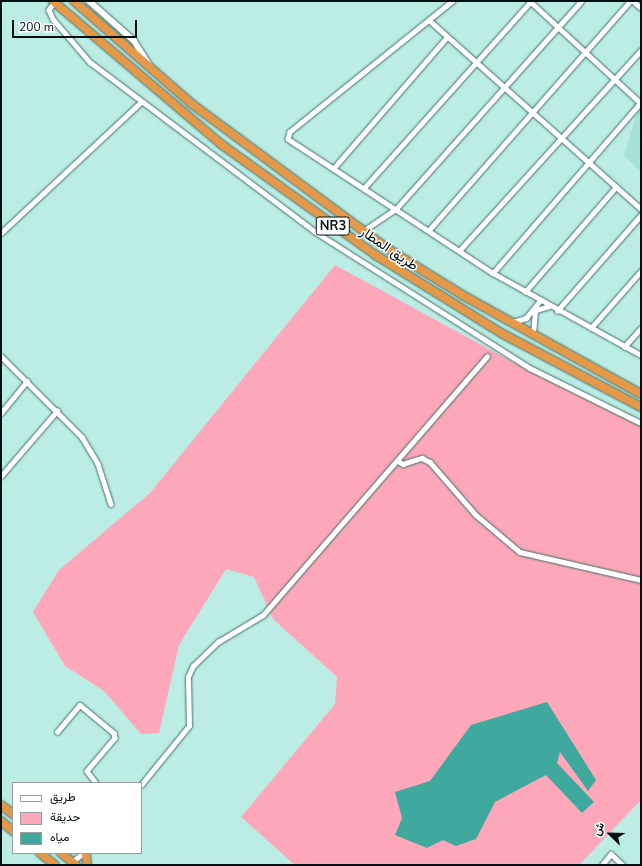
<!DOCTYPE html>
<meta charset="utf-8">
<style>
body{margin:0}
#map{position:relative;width:642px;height:866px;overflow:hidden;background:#bbede5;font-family:"Nunito Sans",Vazirmatn,sans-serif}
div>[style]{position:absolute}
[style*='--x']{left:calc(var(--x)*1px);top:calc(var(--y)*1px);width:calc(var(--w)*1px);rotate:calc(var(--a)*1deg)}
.built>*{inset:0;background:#a6e1d8}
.green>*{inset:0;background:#fda7ba}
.water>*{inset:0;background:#3fa99d}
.roads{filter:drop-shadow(0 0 1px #43716b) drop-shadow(0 0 1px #43716b)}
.street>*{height:4.5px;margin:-2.25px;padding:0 2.25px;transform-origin:2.25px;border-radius:2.25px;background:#fff}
.secondary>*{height:6px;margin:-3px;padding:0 3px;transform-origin:3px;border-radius:3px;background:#fff}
.highway>*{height:8px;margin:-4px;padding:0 4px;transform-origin:4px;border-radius:4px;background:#e3984a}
span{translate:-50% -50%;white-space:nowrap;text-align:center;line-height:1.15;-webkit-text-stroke:3px #fff;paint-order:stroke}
.shield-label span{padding:1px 3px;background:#fff;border:1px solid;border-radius:3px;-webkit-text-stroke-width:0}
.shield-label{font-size:13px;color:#01100e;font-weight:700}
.street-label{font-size:14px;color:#01100e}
.frame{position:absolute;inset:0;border:2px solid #01100e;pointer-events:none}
.legend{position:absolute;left:12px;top:782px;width:130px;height:72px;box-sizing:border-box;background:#fff;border:1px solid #999f9f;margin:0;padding:5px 7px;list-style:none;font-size:12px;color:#01100e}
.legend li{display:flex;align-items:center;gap:8px;height:20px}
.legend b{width:20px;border:1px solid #999f9f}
.north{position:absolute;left:590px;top:814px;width:40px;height:40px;-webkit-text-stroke:3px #fff;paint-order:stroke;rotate:293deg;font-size:11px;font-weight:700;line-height:16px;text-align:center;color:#01100e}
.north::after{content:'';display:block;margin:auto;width:14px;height:18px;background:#01100e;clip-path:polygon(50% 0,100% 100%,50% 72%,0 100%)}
.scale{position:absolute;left:12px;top:20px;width:125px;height:18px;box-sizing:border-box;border:2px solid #01100e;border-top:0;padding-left:5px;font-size:12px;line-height:14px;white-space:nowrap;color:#01100e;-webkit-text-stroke:3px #fff;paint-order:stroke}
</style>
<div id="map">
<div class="built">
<div style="clip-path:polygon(641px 100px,641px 173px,624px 155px)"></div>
</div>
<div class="green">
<div style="clip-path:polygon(335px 265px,535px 374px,641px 425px,641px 800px,579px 865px,295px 865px,241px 817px,335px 704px,337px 677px,273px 619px,254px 577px,226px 569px,179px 645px,159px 733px,141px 734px,104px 691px,65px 666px,33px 612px,59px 570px,150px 493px)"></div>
</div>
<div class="water">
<div style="clip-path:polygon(547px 702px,596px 780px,588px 791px,560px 752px,557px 763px,594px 802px,582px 813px,546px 775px,495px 802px,476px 839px,456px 846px,443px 840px,427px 848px,395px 835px,402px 818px,395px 792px,430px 781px,471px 725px)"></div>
</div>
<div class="roads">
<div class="street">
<div style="--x:453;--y:1;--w:209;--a:141.2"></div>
<div style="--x:290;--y:132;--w:7;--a:106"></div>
<div style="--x:288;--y:139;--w:245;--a:33.2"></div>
<div style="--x:493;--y:273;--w:169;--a:29"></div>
<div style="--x:633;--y:1;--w:11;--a:41"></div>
<div style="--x:55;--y:2;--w:10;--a:127"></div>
<div style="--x:49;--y:10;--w:10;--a:66"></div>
<div style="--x:53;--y:19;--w:57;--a:49.3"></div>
<div style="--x:90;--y:62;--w:281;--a:37"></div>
<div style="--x:314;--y:231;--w:256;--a:32.4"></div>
<div style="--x:530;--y:368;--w:124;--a:26.4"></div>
<div style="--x:429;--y:20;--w:284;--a:41.7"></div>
<div style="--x:333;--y:169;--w:174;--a:-49.2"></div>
<div style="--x:364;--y:188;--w:251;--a:-48.2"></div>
<div style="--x:429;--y:230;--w:305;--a:-48.7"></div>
<div style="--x:363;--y:231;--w:40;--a:-34"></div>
<div style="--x:396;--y:209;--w:278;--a:-48.3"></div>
<div style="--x:1;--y:233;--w:192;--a:-43.1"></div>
<div style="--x:459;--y:251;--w:271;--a:-47.8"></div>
<div style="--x:493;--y:273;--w:225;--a:-49.1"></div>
<div style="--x:640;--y:103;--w:151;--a:-137.4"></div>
<div style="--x:525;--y:292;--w:139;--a:-49.1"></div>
<div style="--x:536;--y:310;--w:15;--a:-16"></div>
<div style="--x:557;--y:311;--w:128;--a:-48.8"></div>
<div style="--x:513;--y:322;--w:14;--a:-17"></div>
<div style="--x:526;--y:318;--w:22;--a:-51"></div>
<div style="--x:591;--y:328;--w:76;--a:-48.7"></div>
<div style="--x:533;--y:334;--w:22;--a:-85"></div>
<div style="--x:624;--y:347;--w:25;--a:-48"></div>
<div style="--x:1;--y:356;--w:115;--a:45"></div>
<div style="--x:82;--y:437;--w:31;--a:59"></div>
<div style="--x:98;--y:464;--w:42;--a:72"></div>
<div style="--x:1;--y:413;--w:41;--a:-50.9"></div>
<div style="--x:398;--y:461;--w:6;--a:31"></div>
<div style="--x:403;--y:464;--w:20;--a:-18"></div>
<div style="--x:422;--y:458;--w:9;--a:27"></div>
<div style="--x:430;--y:462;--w:70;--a:49"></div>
<div style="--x:476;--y:515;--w:57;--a:40.1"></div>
<div style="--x:520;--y:552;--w:124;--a:13"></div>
<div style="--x:1;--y:476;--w:86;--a:-49.3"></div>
<div style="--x:57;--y:732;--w:35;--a:-50"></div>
<div style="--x:80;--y:705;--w:44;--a:39.5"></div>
<div style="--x:114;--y:733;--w:5;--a:79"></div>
<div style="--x:115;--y:738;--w:43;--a:130.3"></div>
<div style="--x:87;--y:771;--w:15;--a:53"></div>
<div style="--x:141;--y:785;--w:76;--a:-50.9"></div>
<div style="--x:189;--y:726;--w:49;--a:-91.2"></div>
<div style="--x:188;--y:677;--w:12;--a:-66"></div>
<div style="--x:193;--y:666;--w:35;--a:-44"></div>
<div style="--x:218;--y:642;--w:52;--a:-31"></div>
<div style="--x:263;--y:615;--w:342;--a:-49.1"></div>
<div style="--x:72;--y:862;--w:14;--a:-39"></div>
<div style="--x:602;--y:865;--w:14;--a:-51"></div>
<div style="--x:611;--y:854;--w:16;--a:43"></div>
</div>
<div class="secondary">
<div style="--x:89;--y:1;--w:60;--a:41.6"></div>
<div style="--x:134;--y:41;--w:32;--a:58"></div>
</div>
<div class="highway">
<div style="--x:53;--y:1;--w:221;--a:40.4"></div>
<div style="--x:221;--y:144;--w:192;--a:35.7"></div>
<div style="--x:377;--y:256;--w:148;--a:31.8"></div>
<div style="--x:503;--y:334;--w:156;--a:27.9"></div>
<div style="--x:74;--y:1;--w:157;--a:41.1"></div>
<div style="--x:192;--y:104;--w:244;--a:36.5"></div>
<div style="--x:388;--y:249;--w:89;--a:31.7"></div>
<div style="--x:464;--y:296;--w:202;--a:29"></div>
<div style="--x:1;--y:805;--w:15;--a:37"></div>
<div style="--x:1;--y:821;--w:16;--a:40"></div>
<div style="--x:40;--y:853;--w:19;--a:39"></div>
<div style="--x:61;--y:853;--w:19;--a:39"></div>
<div style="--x:86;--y:853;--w:12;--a:85"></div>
</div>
</div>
<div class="shield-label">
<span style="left:333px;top:226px">NR3</span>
</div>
<div class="street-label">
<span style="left:389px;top:249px;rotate:34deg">طريق المطار</span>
</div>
<div class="frame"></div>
<ul class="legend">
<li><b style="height:5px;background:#fff"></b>طريق</li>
<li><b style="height:11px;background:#fda7ba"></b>حديقة</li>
<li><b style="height:11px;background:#3fa99d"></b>مياه</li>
</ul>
<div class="north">ش</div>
<div class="scale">200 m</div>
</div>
